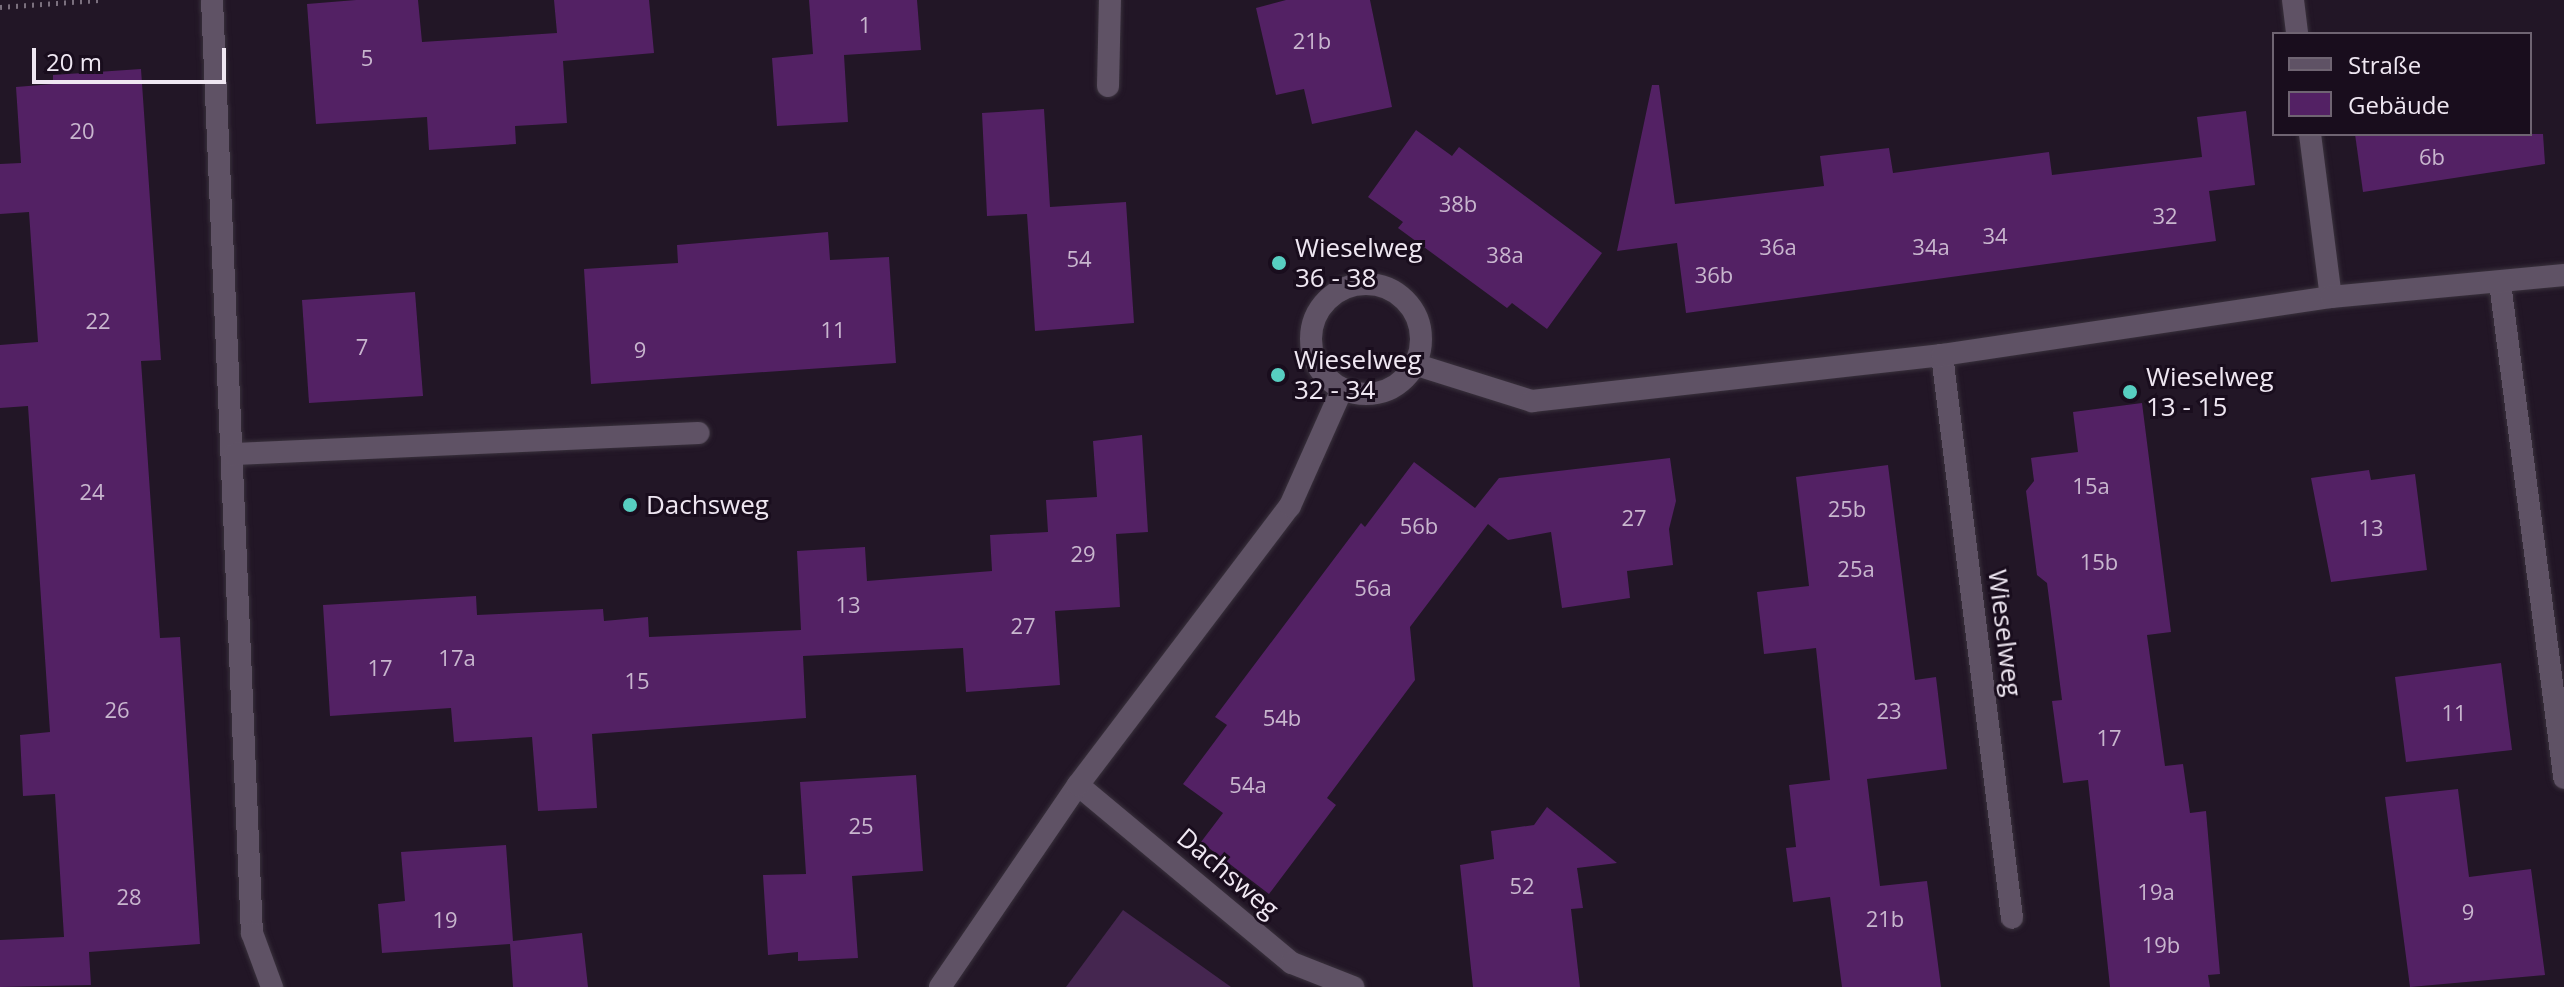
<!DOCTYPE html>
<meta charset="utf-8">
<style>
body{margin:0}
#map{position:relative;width:2564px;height:987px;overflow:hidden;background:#221626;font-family:"Open Sans",sans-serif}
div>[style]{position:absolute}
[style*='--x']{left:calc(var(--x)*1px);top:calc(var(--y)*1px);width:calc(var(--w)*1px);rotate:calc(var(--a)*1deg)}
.green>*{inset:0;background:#452650}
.building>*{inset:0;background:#532164}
.path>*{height:5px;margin-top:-2.5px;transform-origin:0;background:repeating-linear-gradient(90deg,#7b707e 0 2px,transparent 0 8px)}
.roads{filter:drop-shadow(0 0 2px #39313c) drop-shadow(0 0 2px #39313c)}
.minor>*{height:22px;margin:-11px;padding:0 11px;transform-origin:11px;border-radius:11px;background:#5f5265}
.minor>.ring{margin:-11px;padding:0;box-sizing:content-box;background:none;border:22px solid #5f5265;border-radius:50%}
.dots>*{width:22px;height:22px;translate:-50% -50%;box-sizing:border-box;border:4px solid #190d1d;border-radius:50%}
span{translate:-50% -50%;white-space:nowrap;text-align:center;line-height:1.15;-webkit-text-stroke:6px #190d1d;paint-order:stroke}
.number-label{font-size:22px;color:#c8b6ce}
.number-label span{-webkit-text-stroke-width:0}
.poi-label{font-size:26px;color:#efe7f2}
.left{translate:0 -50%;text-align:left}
.street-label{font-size:26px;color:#efe7f2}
.legend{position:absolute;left:2272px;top:32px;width:260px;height:104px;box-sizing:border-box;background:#190d1d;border:2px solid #6f6472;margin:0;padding:10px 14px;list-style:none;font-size:24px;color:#efe7f2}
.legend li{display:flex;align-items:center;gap:16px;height:40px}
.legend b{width:40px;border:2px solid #6f6472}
.scale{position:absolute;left:32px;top:48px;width:194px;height:36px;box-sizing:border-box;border:4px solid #efe7f2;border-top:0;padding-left:10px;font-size:24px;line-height:28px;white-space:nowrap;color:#efe7f2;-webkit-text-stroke:6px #190d1d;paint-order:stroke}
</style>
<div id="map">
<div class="green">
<div style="clip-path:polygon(1123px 910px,1231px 987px,1066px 987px)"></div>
</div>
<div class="building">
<div style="clip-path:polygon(356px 0,418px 0,422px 42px,557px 33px,554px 0,649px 0,654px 53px,563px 61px,567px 123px,515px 126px,516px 144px,429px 150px,427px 117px,316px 124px,307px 4px)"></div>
<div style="clip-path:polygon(809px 0,917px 0,921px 50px,844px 55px,848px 122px,777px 126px,772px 58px,813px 54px)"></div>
<div style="clip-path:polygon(1286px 0,1370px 0,1392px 107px,1312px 124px,1304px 89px,1276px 95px,1256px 8px)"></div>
<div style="clip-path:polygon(141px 69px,161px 360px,141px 361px,160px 638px,180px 637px,200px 944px,89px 952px,91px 985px,0 987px,0 940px,64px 937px,55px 794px,23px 796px,20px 735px,50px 732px,28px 406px,0 408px,0 345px,38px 342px,29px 212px,0 214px,0 164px,21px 163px,16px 87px,53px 84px,53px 75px)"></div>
<div style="clip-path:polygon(1652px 85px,1659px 85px,1675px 204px,1824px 186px,1820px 156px,1889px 148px,1893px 173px,2049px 152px,2052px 175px,2202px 157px,2197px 117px,2246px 111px,2255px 185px,2209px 191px,2216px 241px,1686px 313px,1677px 243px,1617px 251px)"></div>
<div style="clip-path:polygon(1044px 109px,1050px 207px,1126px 202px,1134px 323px,1035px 331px,1027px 214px,987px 216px,982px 113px)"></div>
<div style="clip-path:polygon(1416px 130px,1452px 156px,1459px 147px,1602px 253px,1547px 329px,1512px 303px,1507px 308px,1398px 228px,1403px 222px,1368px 197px)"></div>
<div style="clip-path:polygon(2355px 134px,2543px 134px,2545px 164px,2363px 192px)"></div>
<div style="clip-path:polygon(828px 232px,830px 260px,889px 257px,896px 363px,591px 384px,584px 269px,678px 263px,677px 245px)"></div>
<div style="clip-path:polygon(415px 292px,423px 396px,309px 403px,302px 300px)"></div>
<div style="clip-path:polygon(2142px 403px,2171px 632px,2147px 635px,2165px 766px,2183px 764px,2190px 813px,2206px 811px,2220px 974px,2208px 975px,2210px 987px,2110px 987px,2088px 780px,2063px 783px,2052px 701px,2062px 700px,2047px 583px,2037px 575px,2026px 491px,2034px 481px,2031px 458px,2078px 452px,2073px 412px)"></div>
<div style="clip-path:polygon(1142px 435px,1148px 532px,1116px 534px,1120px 607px,1055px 611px,1060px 685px,966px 692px,963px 648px,803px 656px,806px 718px,592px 734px,597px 808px,538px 811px,532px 737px,454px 742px,451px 708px,330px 716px,323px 605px,476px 596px,477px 615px,603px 609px,604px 621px,648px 617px,649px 637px,801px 630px,797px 551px,865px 547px,867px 581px,992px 571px,990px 535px,1048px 532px,1046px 500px,1097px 497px,1093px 441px)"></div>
<div style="clip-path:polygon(1670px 458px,1676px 501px,1669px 529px,1673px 565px,1627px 571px,1630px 598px,1562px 608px,1551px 532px,1508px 540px,1488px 524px,1410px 627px,1415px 680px,1327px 798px,1336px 805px,1269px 894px,1201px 842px,1223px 813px,1183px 784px,1227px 725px,1215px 717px,1361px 523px,1365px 527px,1414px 462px,1475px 508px,1499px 478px)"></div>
<div style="clip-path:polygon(1888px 465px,1915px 680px,1936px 677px,1947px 769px,1867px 779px,1880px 886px,1927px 881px,1941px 987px,1842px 987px,1830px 897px,1793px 902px,1786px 848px,1796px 847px,1789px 785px,1830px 780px,1816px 648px,1764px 654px,1757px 592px,1809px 586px,1796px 477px)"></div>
<div style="clip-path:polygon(2369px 470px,2371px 480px,2415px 474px,2427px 570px,2331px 582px,2311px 478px)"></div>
<div style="clip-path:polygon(2501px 663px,2512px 750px,2406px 762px,2395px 677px)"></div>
<div style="clip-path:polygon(916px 775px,923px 871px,852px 876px,858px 958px,798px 961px,798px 952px,768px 955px,763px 875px,806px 874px,800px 782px)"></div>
<div style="clip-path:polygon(2458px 789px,2469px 877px,2531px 869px,2545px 975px,2410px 987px,2385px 797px)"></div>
<div style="clip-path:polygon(1547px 807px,1617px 863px,1577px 868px,1583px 908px,1571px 909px,1580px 987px,1473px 987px,1460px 865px,1494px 859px,1491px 831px,1534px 825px)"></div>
<div style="clip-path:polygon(506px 845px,513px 941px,582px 933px,588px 987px,513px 987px,510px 944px,382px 953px,378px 904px,405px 901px,401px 852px)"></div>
</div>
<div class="path">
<div style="--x:0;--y:7;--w:99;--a:-4"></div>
</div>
<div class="roads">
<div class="minor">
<div style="--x:212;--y:0;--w:934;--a:87.55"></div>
<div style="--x:252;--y:933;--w:58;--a:69.7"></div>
<div style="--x:2293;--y:0;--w:34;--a:83"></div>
<div style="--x:1108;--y:86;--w:86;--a:-88.7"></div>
<div style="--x:2310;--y:134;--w:164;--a:82.7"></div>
<div style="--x:2500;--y:283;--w:499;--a:82.6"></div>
<div class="ring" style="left:1311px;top:284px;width:88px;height:88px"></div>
<div style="--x:1942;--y:355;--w:567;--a:82.91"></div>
<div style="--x:1417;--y:365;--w:121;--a:17.4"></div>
<div style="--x:1532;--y:401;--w:413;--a:-6.4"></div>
<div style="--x:1942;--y:355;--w:393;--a:-8.5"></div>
<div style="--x:2331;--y:297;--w:234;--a:-5.4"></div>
<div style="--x:235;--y:454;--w:464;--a:-2.6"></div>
<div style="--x:1078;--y:785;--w:278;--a:39.8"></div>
<div style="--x:1292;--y:963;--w:66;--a:21.5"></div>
<div style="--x:940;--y:987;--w:245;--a:-55.7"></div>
<div style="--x:1078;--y:785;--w:350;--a:-52.8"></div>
<div style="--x:1290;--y:506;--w:128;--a:-66"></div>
</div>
</div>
<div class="dots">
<div style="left:1279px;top:263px;background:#57cec1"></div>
<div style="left:1278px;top:375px;background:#57cec1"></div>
<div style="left:2130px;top:392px;background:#57cec1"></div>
<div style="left:630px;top:505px;background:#57cec1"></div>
</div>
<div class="number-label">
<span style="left:865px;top:25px">1</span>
<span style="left:1312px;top:41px">21b</span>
<span style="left:367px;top:58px">5</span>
<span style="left:82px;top:131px">20</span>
<span style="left:2432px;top:157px">6b</span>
<span style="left:1458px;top:204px">38b</span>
<span style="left:2165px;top:216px">32</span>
<span style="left:1995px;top:236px">34</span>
<span style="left:1778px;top:247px">36a</span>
<span style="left:1931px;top:247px">34a</span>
<span style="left:1505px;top:255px">38a</span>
<span style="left:1079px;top:259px">54</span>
<span style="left:1714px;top:275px">36b</span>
<span style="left:98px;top:321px">22</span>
<span style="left:833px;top:330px">11</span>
<span style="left:362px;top:347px">7</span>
<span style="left:640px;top:350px">9</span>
<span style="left:2091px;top:486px">15a</span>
<span style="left:92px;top:492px">24</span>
<span style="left:1847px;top:509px">25b</span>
<span style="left:1634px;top:518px">27</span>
<span style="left:1419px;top:526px">56b</span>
<span style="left:2371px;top:528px">13</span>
<span style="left:1083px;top:554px">29</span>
<span style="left:2099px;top:562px">15b</span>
<span style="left:1856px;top:569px">25a</span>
<span style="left:1373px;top:588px">56a</span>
<span style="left:848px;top:605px">13</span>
<span style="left:1023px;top:626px">27</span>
<span style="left:457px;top:658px">17a</span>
<span style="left:380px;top:668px">17</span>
<span style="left:637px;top:681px">15</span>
<span style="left:117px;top:710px">26</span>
<span style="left:1889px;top:711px">23</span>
<span style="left:2454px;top:713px">11</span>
<span style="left:1282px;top:718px">54b</span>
<span style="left:2109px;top:738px">17</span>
<span style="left:1248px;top:785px">54a</span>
<span style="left:861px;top:826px">25</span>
<span style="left:1522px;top:886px">52</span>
<span style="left:2156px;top:892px">19a</span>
<span style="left:129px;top:897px">28</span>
<span style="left:2468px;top:912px">9</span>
<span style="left:1885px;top:919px">21b</span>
<span style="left:445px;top:920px">19</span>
<span style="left:2161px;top:945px">19b</span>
</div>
<div class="poi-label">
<span class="left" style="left:1295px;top:263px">Wieselweg<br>36 - 38</span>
<span class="left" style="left:1294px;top:375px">Wieselweg<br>32 - 34</span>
<span class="left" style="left:2146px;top:392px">Wieselweg<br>13 - 15</span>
<span class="left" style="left:646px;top:505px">Dachsweg</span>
</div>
<div class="street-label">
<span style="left:2005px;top:633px;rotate:83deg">Wieselweg</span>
<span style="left:1228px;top:873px;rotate:40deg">Dachsweg</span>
</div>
<ul class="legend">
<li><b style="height:10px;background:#5f5265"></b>Straße</li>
<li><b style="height:22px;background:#532164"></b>Gebäude</li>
</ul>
<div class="scale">20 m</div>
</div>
